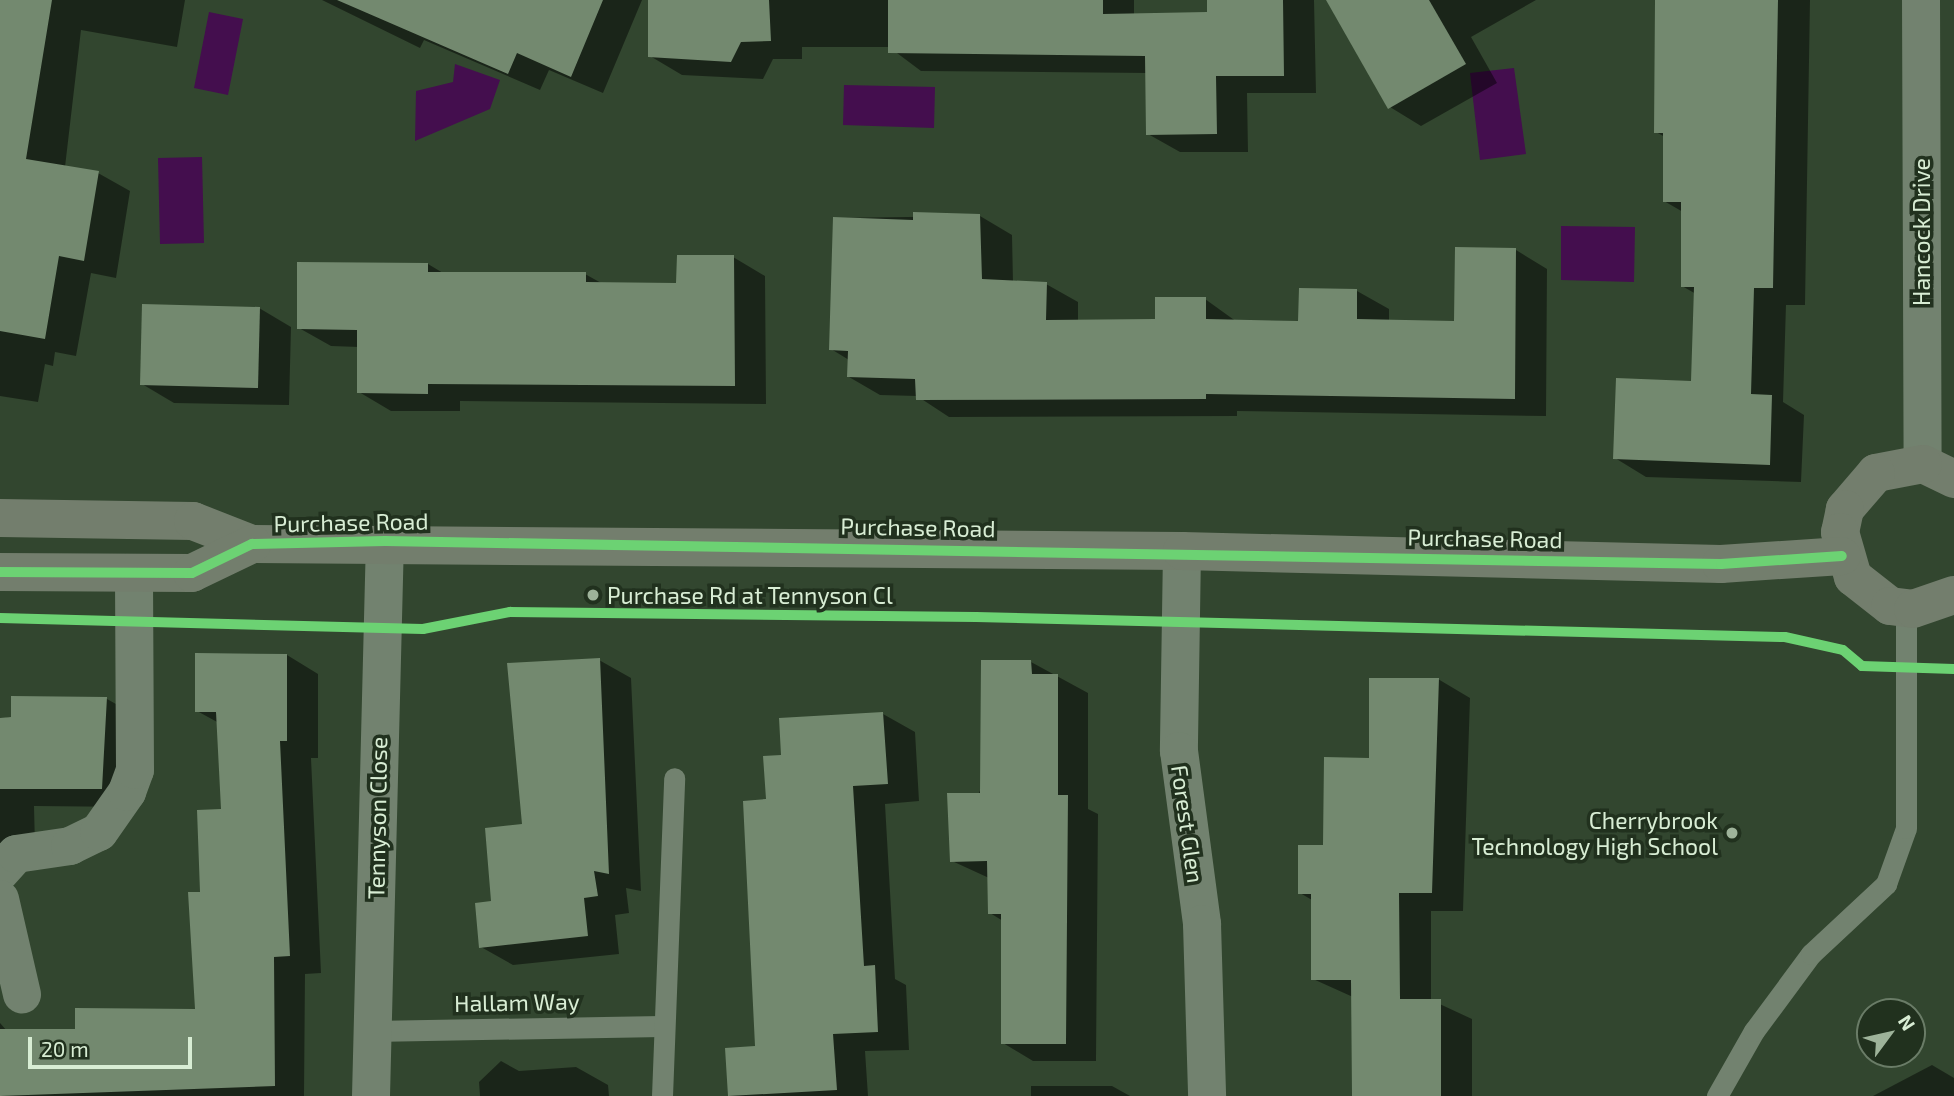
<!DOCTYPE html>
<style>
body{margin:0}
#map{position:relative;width:1954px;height:1096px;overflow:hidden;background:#32462f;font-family:"Exo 2",sans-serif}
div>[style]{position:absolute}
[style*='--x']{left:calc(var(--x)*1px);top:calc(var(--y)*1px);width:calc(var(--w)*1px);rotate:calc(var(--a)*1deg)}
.water>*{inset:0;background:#440e4e}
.shadow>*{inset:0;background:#0007}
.building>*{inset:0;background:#73896f}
.lane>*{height:21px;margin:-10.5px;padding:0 10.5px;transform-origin:10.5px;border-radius:10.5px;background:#72826f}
.street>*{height:38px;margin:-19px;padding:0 19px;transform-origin:19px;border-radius:19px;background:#72826f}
.secondary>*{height:38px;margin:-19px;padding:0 19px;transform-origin:19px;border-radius:19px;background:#737e6d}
.cycleway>*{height:10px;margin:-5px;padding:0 5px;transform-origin:5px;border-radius:5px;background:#6cd273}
.dots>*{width:19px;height:19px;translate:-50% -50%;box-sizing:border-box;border:4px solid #21311e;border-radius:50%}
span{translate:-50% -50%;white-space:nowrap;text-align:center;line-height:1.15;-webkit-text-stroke:7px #21311e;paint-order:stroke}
.street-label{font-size:23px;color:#d8edd4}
.poi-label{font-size:23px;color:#d8edd4}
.left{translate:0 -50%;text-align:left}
.right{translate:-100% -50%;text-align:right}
.north{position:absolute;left:1856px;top:998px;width:70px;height:70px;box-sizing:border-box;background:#21311e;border:2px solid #6a7c67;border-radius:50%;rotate:57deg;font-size:19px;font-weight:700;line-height:28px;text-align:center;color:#d8edd4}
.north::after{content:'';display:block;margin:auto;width:24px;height:32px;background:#9eb39a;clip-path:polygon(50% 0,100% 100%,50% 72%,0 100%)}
.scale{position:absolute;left:28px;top:1037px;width:164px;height:32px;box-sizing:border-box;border:4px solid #d8edd4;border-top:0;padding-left:9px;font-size:21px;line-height:24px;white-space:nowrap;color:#d8edd4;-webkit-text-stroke:5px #21311e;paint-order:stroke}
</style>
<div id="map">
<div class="water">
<div style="clip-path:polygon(209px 12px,243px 19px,228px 95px,194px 88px)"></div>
<div style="clip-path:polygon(455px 64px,500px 80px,490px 109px,415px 141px,416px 91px,453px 82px)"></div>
<div style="clip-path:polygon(1514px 68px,1526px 154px,1480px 160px,1470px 73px)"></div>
<div style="clip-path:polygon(844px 85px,935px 87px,934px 128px,843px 125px)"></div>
<div style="clip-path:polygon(202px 157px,204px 243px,160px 244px,158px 158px)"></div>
<div style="clip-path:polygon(1561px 226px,1635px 227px,1634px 282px,1561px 280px)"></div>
</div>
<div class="shadow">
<div style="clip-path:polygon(0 0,185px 0,177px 47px,81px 30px,65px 167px,98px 173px,130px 191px,116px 278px,91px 273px,76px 356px,55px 352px,53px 366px,45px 364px,38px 402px,0 396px)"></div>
<div style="clip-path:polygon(322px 0,642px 0,603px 93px,549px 70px,540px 90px,424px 40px,420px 48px)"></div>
<div style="clip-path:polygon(650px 0,1134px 0,1134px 15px,1209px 14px,1209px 0,1314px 0,1316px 93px,1247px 93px,1248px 152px,1180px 152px,1148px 134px,1147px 73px,921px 71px,889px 47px,802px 47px,802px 59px,773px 59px,763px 79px,682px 75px,650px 56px)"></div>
<div style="clip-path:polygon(1328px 0,1536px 0,1471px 37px,1497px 83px,1421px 126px,1390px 107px)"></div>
<div style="clip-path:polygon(1659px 0,1810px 0,1805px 305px,1786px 305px,1783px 402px,1804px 415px,1801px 482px,1646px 477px,1615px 458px,1693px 383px,1696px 294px,1682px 286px,1683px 212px,1664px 201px,1665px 137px,1656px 132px)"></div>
<div style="clip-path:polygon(980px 216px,1012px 235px,1013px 282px,1046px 284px,1078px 302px,1078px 321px,1157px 321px,1205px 299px,1237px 322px,1300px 322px,1357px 291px,1389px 309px,1389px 322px,1456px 323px,1516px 250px,1547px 269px,1546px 416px,1237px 411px,1237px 416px,949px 417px,917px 396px,880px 395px,849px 377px,849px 360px,831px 349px,834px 218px)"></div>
<div style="clip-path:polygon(733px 257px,765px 276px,766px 404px,460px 401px,460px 411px,391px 411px,359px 392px,359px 347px,331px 346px,299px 328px,428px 264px,443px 273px,585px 274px,603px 284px,678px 284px)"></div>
<div style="clip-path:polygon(259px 308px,291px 327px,289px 405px,174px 403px,142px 384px)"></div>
<div style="clip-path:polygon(287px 655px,318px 674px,318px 758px,311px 758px,321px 973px,305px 974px,304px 1096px,0 1096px,0 1023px,7px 1031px,76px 1031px,196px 1010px,202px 893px,223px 811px,219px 723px,197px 711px)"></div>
<div style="clip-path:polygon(599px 660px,631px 678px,641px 891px,626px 888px,629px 913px,615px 915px,619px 954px,513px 965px,481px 947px,493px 902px)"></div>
<div style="clip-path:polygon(1031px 662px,1088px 693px,1088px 809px,1098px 814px,1096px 1061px,1033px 1061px,1003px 1043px,1003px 921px,990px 913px,989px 878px,952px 861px)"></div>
<div style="clip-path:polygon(1438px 679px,1470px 698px,1463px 911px,1431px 911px,1431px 1000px,1472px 1019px,1472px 1096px,1353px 1096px,1353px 997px,1313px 979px,1312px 900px,1300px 893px,1371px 760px)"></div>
<div style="clip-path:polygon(107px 699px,139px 717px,134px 807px,34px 806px,35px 846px,0 847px,0 719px)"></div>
<div style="clip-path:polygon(883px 714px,915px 732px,919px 801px,885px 804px,895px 979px,906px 985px,909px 1050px,865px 1051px,868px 1096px,729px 1096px,727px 1049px,757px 1047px,767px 800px,783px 757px)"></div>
<div style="clip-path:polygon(501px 1061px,519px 1071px,576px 1067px,608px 1085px,609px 1096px,480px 1096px,479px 1082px)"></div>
<div style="clip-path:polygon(1932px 1065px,1954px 1078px,1954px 1096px,1873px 1096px)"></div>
<div style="clip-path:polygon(1031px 1086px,1112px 1086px,1130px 1096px,1031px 1096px)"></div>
</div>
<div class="building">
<div style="clip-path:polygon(0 0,52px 0,26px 159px,99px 171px,84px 261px,59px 256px,45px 339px,0 331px)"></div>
<div style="clip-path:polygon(337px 0,603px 0,571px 77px,517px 53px,508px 74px)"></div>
<div style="clip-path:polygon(648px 0,769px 0,771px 41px,741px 42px,731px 62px,648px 57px)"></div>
<div style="clip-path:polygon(888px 0,1103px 0,1103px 14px,1207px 12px,1207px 0,1283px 0,1284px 76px,1216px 76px,1217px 134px,1146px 135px,1145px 56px,888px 53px)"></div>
<div style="clip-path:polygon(1326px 0,1429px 0,1466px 64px,1388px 109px)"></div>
<div style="clip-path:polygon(1655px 0,1778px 0,1773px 288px,1754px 288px,1751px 394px,1772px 395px,1770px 465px,1613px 459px,1616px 378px,1691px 381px,1694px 287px,1681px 287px,1681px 202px,1663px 202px,1663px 133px,1654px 133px)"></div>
<div style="clip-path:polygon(913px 212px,980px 214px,982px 279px,1047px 282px,1046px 320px,1155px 319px,1155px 297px,1206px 297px,1206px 319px,1298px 321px,1299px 288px,1357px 289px,1357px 319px,1454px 321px,1455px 247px,1516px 248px,1515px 399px,1206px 394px,1206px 399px,916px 400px,915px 379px,847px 377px,848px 351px,829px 350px,833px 217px,913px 220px)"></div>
<div style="clip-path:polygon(677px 255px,734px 255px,735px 386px,428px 384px,428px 394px,357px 393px,357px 330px,297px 329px,297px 262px,428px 263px,428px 272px,586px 272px,586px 282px,676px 283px)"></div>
<div style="clip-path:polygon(142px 304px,260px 307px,258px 388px,140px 385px)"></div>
<div style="clip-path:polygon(195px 653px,287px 654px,287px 741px,280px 741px,290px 956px,274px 957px,275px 1086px,0 1096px,0 1029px,75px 1029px,75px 1008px,195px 1009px,188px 892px,200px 892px,197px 810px,221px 809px,216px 712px,195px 712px)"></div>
<div style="clip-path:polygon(600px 658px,609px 874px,594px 871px,598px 896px,584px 898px,588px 936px,479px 948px,475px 903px,491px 901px,485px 828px,522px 824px,507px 663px)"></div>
<div style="clip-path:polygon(981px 660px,1031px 660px,1032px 674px,1058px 674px,1058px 795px,1068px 795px,1066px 1044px,1001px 1044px,1001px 914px,988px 914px,987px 861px,950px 862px,947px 793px,980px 793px)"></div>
<div style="clip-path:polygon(1369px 678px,1439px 678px,1432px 893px,1399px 893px,1400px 999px,1441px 999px,1441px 1096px,1352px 1096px,1351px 980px,1311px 980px,1311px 894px,1298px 894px,1298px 845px,1323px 845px,1324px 757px,1369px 758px)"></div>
<div style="clip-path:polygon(11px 696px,107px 697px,102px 789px,0 789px,0 718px,11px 717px)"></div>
<div style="clip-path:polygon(883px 712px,888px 784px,853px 786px,864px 966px,875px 965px,878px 1032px,833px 1034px,837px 1090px,728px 1096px,725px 1048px,755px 1046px,743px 801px,766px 799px,763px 756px,781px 755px,779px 718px)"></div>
</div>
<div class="lane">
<div style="--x:372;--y:1031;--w:290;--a:-1"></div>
<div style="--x:662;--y:1096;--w:318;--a:-87.8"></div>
<div style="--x:1717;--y:1096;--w:75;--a:-60.4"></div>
<div style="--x:1754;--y:1031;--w:96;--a:-53.5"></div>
<div style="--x:1811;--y:954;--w:103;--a:-43"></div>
<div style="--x:1886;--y:884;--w:59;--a:-70.3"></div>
<div style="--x:1906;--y:828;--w:220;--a:-90"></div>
</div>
<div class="street">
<div style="--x:1921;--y:0;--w:464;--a:89.8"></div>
<div style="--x:1182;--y:551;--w:200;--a:90.9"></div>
<div style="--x:1179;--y:751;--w:175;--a:82.4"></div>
<div style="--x:1202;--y:924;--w:172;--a:88.3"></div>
<div style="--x:0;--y:872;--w:24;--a:-48"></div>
<div style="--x:16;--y:854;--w:55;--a:-8.4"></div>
<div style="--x:70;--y:846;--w:32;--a:-26"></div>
<div style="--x:99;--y:832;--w:49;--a:-55"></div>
<div style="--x:127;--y:792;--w:23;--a:-70"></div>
<div style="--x:135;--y:770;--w:195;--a:-90.3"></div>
<div style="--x:0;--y:899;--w:98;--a:77"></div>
<div style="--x:371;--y:1096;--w:555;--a:-88.56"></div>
</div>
<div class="secondary">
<div style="--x:1954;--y:479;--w:34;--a:-154"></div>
<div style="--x:1923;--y:464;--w:48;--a:169.2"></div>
<div style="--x:1876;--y:473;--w:48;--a:130.7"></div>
<div style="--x:1845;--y:509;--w:24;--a:102"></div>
<div style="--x:1840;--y:532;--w:47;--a:73.9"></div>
<div style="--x:1853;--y:577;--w:47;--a:38.1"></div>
<div style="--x:1890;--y:606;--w:23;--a:7"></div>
<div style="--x:1913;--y:609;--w:43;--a:-18.9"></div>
<div style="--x:0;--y:518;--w:193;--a:0.9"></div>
<div style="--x:193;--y:521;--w:63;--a:21.3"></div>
<div style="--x:252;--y:544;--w:930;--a:0.43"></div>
<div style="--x:1182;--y:551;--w:539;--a:1.38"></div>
<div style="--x:1721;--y:564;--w:121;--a:-3.8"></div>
<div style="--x:0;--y:572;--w:192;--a:0.3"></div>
<div style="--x:192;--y:573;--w:67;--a:-25.8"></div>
</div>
<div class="cycleway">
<div style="--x:0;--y:572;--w:192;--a:0.3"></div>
<div style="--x:192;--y:573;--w:67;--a:-25.8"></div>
<div style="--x:252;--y:544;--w:133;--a:-1.3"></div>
<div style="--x:385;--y:541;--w:1336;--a:0.99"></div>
<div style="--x:1721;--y:564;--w:121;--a:-3.8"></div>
<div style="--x:0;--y:618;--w:423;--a:1.5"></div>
<div style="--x:423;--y:629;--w:89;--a:-11.1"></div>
<div style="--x:510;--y:612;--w:466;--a:0.6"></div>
<div style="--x:976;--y:617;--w:809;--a:1.42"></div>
<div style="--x:1785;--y:637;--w:59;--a:12.6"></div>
<div style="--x:1843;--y:650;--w:25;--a:40"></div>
<div style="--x:1862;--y:666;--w:92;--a:1.9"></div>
</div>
<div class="dots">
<div style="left:593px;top:595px;background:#9eb39a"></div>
<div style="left:1732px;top:833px;background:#9eb39a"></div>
</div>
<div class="street-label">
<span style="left:1921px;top:232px;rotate:-90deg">Hancock Drive</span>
<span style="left:351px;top:522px;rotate:-1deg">Purchase Road</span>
<span style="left:918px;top:527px;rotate:1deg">Purchase Road</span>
<span style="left:1485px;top:538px;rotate:1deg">Purchase Road</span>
<span style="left:377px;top:818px;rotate:-89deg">Tennyson Close</span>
<span style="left:1188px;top:824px;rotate:82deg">Forest Glen</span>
<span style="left:517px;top:1002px;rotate:-1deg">Hallam Way</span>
</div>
<div class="poi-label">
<span class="left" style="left:607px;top:595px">Purchase Rd at Tennyson Cl</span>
<span class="right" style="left:1718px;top:833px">Cherrybrook<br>Technology High School</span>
</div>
<div class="north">N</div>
<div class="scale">20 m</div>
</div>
